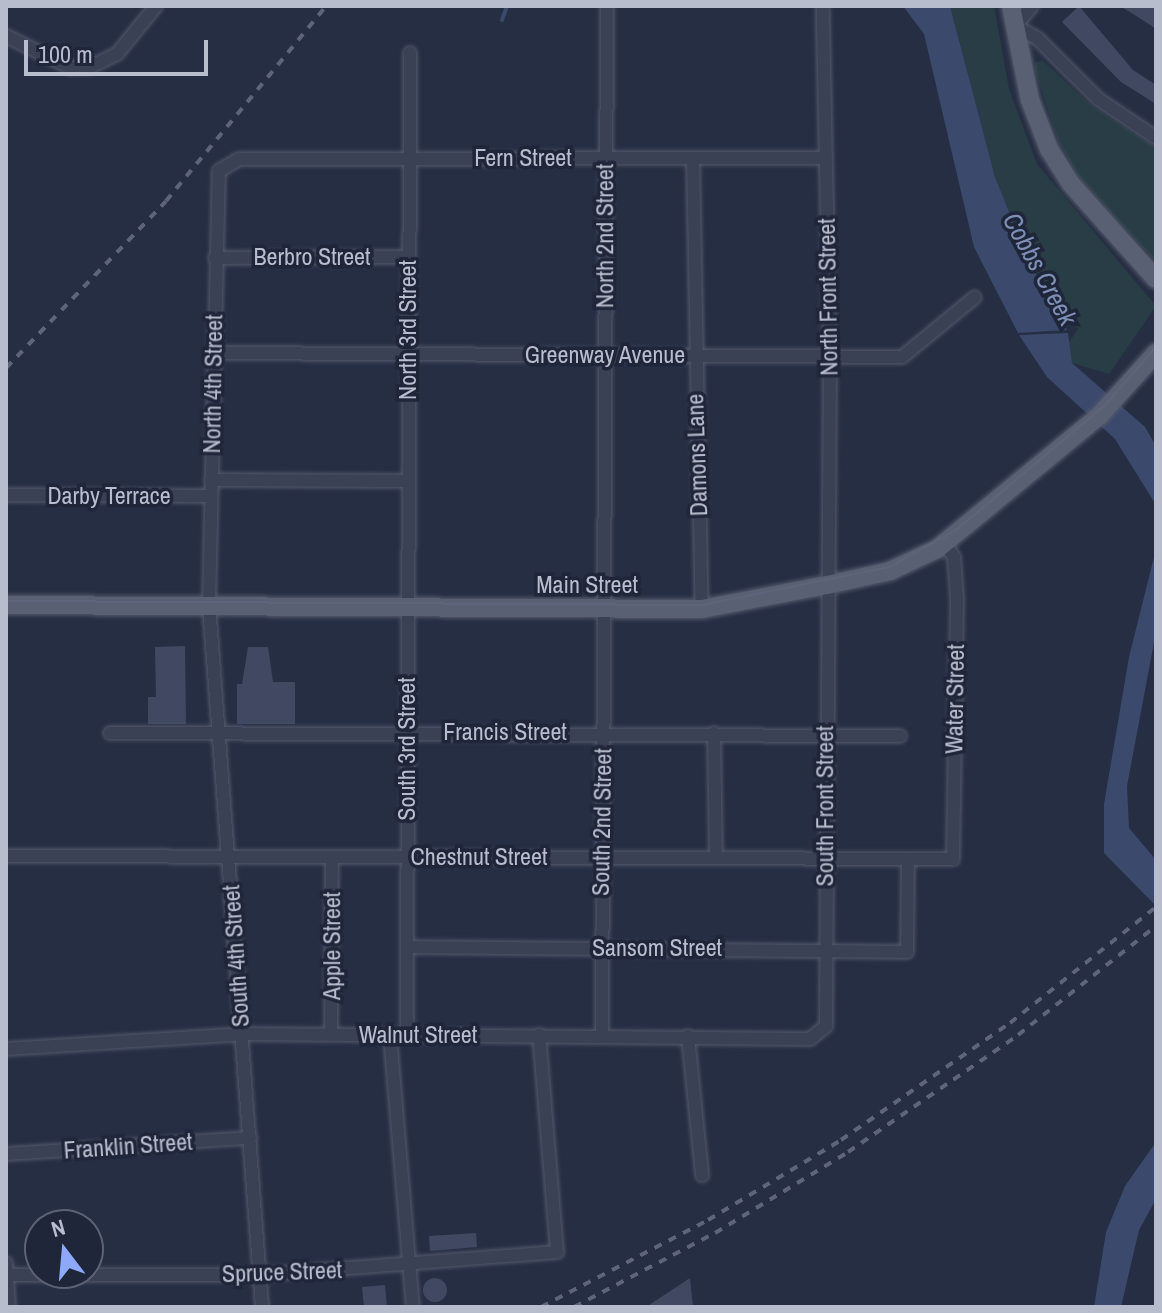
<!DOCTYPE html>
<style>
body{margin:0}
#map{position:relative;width:1162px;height:1313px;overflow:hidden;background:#262e44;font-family:"Archivo Narrow",sans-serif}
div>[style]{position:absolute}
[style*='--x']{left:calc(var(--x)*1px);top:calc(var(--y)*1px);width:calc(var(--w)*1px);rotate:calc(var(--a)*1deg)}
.green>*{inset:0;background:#283d45}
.water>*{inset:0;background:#3b496d}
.stream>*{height:4px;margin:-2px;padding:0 2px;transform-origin:2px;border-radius:2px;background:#3b496d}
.building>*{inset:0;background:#404961}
.round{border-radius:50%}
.roads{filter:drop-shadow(0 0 2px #53596b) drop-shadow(0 0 2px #53596b)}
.minor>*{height:12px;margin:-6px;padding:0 6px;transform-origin:6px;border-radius:6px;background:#3b4154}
.primary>*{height:18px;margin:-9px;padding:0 9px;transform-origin:9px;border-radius:9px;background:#596073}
.tram>*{height:2px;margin:-1px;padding:0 1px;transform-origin:1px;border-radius:1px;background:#5d647b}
.rail>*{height:4px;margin-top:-2px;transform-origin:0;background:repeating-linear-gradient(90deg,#5d647b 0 8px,transparent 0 16px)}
span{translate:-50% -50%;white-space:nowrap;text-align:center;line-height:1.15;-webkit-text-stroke:7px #1f2639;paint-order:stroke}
.street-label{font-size:24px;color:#b8bdcd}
.water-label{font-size:26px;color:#7e8eb5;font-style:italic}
.frame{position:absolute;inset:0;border:8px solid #b8bdcd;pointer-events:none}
.north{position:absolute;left:24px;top:1209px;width:80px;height:80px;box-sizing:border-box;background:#1f2639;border:2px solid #5c6274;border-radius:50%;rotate:344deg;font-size:22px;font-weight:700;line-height:32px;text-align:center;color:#b8bdcd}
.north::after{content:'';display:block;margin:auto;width:28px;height:36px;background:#8ea8fc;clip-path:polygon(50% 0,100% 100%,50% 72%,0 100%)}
.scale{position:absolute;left:24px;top:40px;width:184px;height:36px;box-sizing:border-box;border:4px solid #b8bdcd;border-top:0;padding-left:10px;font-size:24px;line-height:28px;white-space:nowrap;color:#b8bdcd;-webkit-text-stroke:6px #1f2639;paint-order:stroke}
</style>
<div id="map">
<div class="green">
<div style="clip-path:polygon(950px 6px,994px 6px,1009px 89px,1037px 164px,1156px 306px,1109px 374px,1065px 361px,1063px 351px,1078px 329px,1030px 263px,995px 177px)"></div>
<div style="clip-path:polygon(1043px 61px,1092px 106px,1156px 148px,1156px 262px,1081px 180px,1059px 143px,1035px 70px,1035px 62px)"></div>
</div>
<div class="water">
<div style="clip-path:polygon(903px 6px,950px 6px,995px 177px,1030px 263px,1067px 330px,1018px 333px,974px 247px,924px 34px)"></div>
<div style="clip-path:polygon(1068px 333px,1072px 363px,1145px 427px,1156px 446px,1156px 505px,1115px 439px,1047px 377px,1019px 335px)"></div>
<div style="clip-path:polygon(1156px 549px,1156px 632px,1127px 786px,1129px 828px,1156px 860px,1156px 906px,1104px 853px,1104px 804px,1129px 657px)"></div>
<div style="clip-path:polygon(1156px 1142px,1156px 1199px,1139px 1230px,1121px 1307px,1094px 1307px,1106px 1232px,1125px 1186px)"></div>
</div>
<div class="stream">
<div style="--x:502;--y:20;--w:15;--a:-70"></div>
</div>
<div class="building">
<div style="clip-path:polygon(1079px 6px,1133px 70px,1156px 85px,1156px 104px,1121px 82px,1062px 22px)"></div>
<div style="clip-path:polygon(1120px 6px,1156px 6px,1156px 29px,1138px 17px)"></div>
<div style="clip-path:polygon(185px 646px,186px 724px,148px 724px,148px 697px,156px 697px,155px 647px)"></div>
<div style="clip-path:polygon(248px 647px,268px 647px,273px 682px,295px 682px,295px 724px,237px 724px,237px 684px,242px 684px)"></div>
<div style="clip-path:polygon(476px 1233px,477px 1247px,430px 1251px,429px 1236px)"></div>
<div style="clip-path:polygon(690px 1278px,693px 1307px,646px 1307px)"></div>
<div class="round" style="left:423px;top:1278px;width:24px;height:24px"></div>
<div style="clip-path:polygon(385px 1285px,387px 1307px,364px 1307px,362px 1287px)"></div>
</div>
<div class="roads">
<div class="minor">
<div style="--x:1032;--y:6;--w:26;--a:130"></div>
<div style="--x:1015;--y:26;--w:26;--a:29"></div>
<div style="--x:1038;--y:39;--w:85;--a:45"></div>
<div style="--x:1098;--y:99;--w:70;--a:33.9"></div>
<div style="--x:6;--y:36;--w:72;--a:26.2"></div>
<div style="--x:71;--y:68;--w:19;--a:-3"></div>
<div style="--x:90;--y:67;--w:30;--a:-26"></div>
<div style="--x:117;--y:54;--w:62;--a:-50.9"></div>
<div style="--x:693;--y:158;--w:451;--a:88.9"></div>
<div style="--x:215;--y:258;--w:194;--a:-0.3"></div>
<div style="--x:213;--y:353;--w:689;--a:0.33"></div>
<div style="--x:902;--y:357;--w:94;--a:-39.4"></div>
<div style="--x:211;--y:480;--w:196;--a:0.3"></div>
<div style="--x:6;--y:495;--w:205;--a:0.3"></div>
<div style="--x:110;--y:733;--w:790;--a:0.22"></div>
<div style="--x:714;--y:733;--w:125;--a:89.1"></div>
<div style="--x:6;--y:856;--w:947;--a:0.18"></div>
<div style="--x:953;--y:859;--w:261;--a:-89.1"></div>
<div style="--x:957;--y:598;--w:41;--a:-94.2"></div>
<div style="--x:954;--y:557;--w:17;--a:-126"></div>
<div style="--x:407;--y:947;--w:500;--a:0.57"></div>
<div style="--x:907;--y:952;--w:93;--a:-89.4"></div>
<div style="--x:331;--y:1035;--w:178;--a:-89.7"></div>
<div style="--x:390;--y:1035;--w:273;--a:85.2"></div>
<div style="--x:407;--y:1035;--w:982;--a:-89.82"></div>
<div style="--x:602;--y:1035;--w:1029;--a:-89.72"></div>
<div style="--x:688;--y:1036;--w:140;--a:84.2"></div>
<div style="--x:6;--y:1049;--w:236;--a:-3.6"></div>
<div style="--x:242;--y:1034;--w:568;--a:0.5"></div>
<div style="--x:810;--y:1039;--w:21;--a:-39"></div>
<div style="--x:826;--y:1026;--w:670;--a:-89.66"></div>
<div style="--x:830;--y:356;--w:347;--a:-91.2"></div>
<div style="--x:6;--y:1154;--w:245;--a:-3.8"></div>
<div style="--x:6;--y:1263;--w:44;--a:86.1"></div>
<div style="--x:6;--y:1275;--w:253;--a:0"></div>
<div style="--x:259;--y:1275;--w:299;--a:-4.4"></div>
<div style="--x:557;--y:1252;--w:218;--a:-94.7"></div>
<div style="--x:262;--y:1307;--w:704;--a:-94.32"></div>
<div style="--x:209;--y:605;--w:434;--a:-88.7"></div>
<div style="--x:219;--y:171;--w:23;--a:-31"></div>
<div style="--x:239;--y:159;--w:586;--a:-0.1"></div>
</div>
<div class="primary">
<div style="--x:1011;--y:6;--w:96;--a:78.6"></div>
<div style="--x:1030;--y:100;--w:53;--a:68.8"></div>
<div style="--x:1049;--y:149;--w:41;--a:57.8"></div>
<div style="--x:1071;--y:184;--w:127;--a:48.2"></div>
<div style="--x:6;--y:605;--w:696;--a:0.33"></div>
<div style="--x:702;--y:609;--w:127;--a:-10.9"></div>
<div style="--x:827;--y:585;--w:65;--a:-12.5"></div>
<div style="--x:890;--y:571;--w:52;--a:-25.1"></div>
<div style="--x:937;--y:549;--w:211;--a:-39.4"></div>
<div style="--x:1100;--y:415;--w:84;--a:-47.9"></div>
</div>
</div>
<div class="tram">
<div style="--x:6;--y:601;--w:696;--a:0.33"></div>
<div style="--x:702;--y:605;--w:191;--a:-11.5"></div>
<div style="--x:889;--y:567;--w:77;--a:-28.9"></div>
<div style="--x:956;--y:530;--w:194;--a:-40"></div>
<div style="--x:1105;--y:405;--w:77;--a:-48.7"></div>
</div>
<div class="rail">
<div style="--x:6;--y:368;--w:231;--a:-46.2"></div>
<div style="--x:166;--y:201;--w:252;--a:-50.6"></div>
<div style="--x:541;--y:1307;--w:188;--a:-27.5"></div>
<div style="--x:708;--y:1220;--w:155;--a:-31"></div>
<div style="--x:841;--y:1140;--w:206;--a:-34.7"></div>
<div style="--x:1010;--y:1023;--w:186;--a:-38.5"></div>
<div style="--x:574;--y:1307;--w:159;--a:-27.7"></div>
<div style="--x:715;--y:1233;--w:156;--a:-31.3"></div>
<div style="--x:848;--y:1152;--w:206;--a:-34.5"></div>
<div style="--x:1018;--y:1035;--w:176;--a:-38.3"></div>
</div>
<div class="street-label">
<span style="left:523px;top:158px">Fern Street</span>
<span style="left:605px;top:236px;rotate:-90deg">North 2nd Street</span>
<span style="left:312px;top:257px">Berbro Street</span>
<span style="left:828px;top:297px;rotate:-91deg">North Front Street</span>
<span style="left:408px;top:330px;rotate:-90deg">North 3rd Street</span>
<span style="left:605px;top:355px">Greenway Avenue</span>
<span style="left:213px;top:384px;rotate:-89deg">North 4th Street</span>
<span style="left:697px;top:455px;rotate:-92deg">Damons Lane</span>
<span style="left:109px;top:496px">Darby Terrace</span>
<span style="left:587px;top:585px">Main Street</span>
<span style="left:955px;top:699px;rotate:-89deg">Water Street</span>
<span style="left:505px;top:732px">Francis Street</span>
<span style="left:407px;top:749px;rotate:-90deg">South 3rd Street</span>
<span style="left:825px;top:806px;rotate:-90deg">South Front Street</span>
<span style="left:602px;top:822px;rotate:-89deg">South 2nd Street</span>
<span style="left:479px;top:857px">Chestnut Street</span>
<span style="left:332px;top:946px;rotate:-90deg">Apple Street</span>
<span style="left:657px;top:948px">Sansom Street</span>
<span style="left:236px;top:956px;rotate:-94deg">South 4th Street</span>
<span style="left:418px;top:1035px">Walnut Street</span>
<span style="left:128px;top:1146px;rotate:-4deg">Franklin Street</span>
<span style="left:282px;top:1272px;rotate:-2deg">Spruce Street</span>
</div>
<div class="water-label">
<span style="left:1040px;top:269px;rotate:61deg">Cobbs Creek</span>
</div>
<div class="frame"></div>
<div class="north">N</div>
<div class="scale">100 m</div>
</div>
